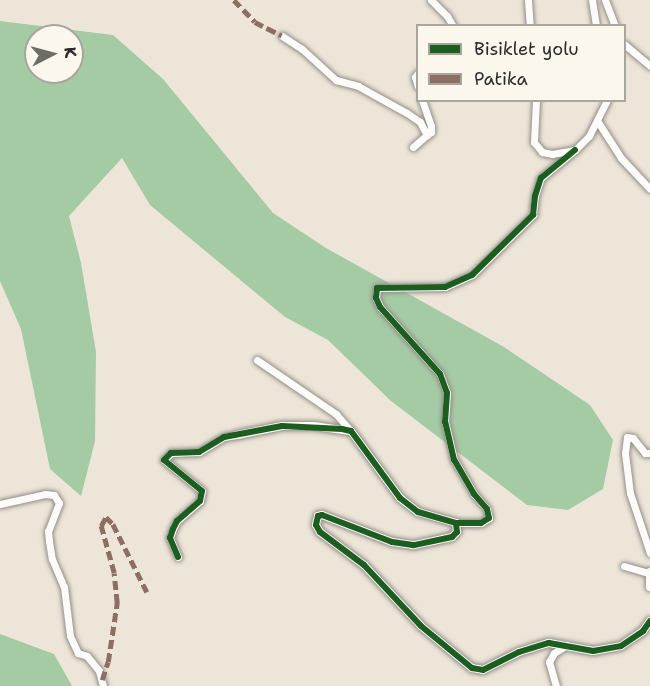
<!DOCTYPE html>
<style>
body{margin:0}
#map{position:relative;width:650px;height:686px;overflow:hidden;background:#ede5d8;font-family:"Shantell Sans",sans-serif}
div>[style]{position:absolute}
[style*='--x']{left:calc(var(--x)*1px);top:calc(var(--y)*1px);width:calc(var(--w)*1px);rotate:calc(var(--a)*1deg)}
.forest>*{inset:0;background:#a5cba5}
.roads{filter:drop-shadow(0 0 2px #928e88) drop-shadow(0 0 2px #928e88)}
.minor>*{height:7px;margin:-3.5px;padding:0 3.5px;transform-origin:3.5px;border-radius:3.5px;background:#fcfbf9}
.tertiary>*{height:8px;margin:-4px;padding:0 4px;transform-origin:4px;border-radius:4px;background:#fcfbf9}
.quiet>*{height:4.5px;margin-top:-2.25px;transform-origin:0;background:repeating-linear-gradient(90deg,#8d6e63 0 9px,transparent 0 13.5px)}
.cycleway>*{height:6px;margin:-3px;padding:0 3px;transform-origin:3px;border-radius:3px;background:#1b5e20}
span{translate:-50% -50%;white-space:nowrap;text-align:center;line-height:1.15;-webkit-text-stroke:4.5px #fbf7ec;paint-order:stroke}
.legend{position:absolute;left:416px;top:24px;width:210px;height:78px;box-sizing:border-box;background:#fbf7ec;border:2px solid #a8a59f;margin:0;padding:8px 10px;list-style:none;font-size:18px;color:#2b2b2b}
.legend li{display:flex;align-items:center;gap:12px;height:30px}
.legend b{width:30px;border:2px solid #a8a59f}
.north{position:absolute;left:24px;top:24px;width:60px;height:60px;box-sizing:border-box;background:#fbf7ec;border:2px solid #a8a59f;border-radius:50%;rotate:84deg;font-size:16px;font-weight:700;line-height:24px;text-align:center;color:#2b2b2b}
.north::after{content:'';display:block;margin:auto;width:21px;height:27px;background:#6f6c68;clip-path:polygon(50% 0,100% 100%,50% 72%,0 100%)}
</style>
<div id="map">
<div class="forest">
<div style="clip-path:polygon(evenodd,0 21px,113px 35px,163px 79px,273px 213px,326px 248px,504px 347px,590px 405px,613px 440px,603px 489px,568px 510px,527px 505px,391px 401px,328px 340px,285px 317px,150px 205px,122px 158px,69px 216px,81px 263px,96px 352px,95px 441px,81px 496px,50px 469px,21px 329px,0 281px,0 21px,36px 36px,72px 36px,72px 72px,36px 72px,36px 36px)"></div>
<div style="clip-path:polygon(0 634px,54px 654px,72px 686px,0 686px)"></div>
</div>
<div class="roads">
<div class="minor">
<div style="--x:431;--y:0;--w:23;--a:45"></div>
<div style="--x:447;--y:16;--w:12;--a:59"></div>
<div style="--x:528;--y:0;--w:26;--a:86"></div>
<div style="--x:592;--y:0;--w:26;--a:81"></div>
<div style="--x:605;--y:0;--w:28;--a:69"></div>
<div style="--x:282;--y:36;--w:24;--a:33"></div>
<div style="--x:302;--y:49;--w:46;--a:42.4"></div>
<div style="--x:336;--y:80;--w:23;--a:15"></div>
<div style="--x:358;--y:86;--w:56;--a:28.9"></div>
<div style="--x:407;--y:113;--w:16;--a:35"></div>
<div style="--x:420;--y:122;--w:15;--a:62"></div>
<div style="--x:427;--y:135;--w:5;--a:-37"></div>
<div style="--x:431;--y:132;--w:6;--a:-90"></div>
<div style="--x:431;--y:126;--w:28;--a:-109"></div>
<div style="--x:624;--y:44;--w:34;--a:40"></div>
<div style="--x:418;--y:73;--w:5;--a:127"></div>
<div style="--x:415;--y:77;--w:10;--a:73"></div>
<div style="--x:536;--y:100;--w:42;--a:92.7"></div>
<div style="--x:534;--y:142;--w:13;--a:51"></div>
<div style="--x:542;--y:152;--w:10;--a:11"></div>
<div style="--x:552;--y:154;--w:23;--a:-10"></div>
<div style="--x:575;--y:150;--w:20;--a:-45"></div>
<div style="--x:589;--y:136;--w:40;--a:-63.4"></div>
<div style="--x:598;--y:122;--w:43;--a:57.4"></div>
<div style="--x:621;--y:158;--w:42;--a:46.9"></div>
<div style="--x:413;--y:147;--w:18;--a:-41"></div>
<div style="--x:257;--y:360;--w:96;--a:34.4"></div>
<div style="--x:336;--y:414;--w:23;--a:49"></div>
<div style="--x:650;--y:453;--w:5;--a:180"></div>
<div style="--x:645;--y:453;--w:19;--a:-129"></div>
<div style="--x:633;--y:438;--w:6;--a:-171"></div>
<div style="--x:627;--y:437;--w:16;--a:97"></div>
<div style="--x:625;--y:453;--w:40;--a:82.9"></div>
<div style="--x:630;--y:493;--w:63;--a:71.6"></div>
<div style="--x:0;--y:504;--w:46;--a:-12.5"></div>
<div style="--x:45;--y:494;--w:9;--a:6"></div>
<div style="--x:54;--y:495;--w:9;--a:58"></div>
<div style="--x:59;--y:503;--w:30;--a:111"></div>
<div style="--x:48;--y:531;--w:10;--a:84"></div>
<div style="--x:49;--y:541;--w:18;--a:81"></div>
<div style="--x:52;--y:559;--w:30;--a:67"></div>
<div style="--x:64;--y:587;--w:49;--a:83"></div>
<div style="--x:70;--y:636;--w:19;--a:65"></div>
<div style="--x:78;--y:653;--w:9;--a:18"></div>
<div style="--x:87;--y:656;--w:19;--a:51"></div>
<div style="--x:99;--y:671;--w:16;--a:75"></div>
<div style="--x:456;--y:523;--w:25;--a:0"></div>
<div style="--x:481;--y:523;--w:9;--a:-32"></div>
<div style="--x:489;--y:518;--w:9;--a:-103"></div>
<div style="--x:487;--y:509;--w:20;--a:-131"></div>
<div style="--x:474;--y:494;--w:39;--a:-120"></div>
<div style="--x:454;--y:460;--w:39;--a:-103"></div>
<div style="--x:445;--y:422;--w:29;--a:-86"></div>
<div style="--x:447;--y:393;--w:20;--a:-110"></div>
<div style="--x:440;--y:374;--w:90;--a:-131.8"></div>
<div style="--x:380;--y:307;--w:10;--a:-114"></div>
<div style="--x:376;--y:298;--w:10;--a:-84"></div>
<div style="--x:377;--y:288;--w:68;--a:-0.8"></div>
<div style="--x:445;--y:287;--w:30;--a:-24"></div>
<div style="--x:472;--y:275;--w:86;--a:-44.5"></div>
<div style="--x:533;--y:215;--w:19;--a:-84"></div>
<div style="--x:535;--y:196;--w:19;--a:-72"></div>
<div style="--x:541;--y:178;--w:44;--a:-39.5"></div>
<div style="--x:178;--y:557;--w:21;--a:-113"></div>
<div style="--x:170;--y:538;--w:9;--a:-72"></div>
<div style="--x:173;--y:529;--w:9;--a:-63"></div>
<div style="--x:177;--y:521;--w:30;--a:-41"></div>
<div style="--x:200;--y:501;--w:10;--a:-79"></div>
<div style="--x:202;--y:491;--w:49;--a:-140.8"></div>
<div style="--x:164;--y:460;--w:10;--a:-45"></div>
<div style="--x:171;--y:453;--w:28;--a:-2"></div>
<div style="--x:199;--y:452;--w:29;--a:-31"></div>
<div style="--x:224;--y:437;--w:13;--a:-9"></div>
<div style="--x:624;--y:566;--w:25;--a:16"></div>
<div style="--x:556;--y:686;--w:25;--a:-106"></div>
<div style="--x:549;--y:662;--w:10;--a:-61"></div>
<div style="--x:554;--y:653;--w:15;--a:-32"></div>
</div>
<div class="tertiary">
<div style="--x:237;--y:435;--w:46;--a:-11.3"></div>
<div style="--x:282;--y:426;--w:32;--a:0"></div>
<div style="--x:314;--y:426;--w:37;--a:8"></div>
<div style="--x:351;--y:431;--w:83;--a:53.8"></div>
<div style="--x:400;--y:498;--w:23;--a:38"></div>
<div style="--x:418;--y:512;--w:40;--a:16"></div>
<div style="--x:456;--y:523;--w:9;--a:84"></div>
<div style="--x:457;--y:532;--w:7;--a:135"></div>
<div style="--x:452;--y:537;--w:40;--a:168"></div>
<div style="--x:413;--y:545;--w:21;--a:-172"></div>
<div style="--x:392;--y:542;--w:75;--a:-158.9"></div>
<div style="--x:322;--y:515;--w:4;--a:166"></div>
<div style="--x:318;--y:516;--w:9;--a:103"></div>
<div style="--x:316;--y:525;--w:8;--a:60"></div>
<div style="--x:320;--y:532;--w:55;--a:36.9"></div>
<div style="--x:364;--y:565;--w:83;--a:46.9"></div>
<div style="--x:421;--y:626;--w:66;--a:39.5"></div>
<div style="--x:472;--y:668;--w:11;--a:10"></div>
<div style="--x:483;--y:670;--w:40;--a:-26.6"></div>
<div style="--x:519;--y:652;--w:31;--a:-17"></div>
<div style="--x:549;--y:643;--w:45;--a:10.3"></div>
<div style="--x:593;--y:651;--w:28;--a:-10"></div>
<div style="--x:621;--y:646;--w:27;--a:-34"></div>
<div style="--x:643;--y:631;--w:12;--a:-55"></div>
<div style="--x:650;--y:572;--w:15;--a:90"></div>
</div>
</div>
<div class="quiet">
<div style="--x:234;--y:0;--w:30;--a:46"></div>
<div style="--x:255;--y:22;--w:30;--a:27"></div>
<div style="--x:102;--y:680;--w:19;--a:-72"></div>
<div style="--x:108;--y:662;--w:60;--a:-81.3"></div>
<div style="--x:117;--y:603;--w:30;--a:-96"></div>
<div style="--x:114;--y:573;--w:49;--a:-105.5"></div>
<div style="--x:101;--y:526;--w:10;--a:-61"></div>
<div style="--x:106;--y:517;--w:10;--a:45"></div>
<div style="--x:113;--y:524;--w:76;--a:63.4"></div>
</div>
<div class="cycleway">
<div style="--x:456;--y:523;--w:25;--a:0"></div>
<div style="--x:481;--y:523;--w:9;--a:-32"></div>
<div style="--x:489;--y:518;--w:9;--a:-103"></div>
<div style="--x:487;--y:509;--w:20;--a:-131"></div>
<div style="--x:474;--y:494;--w:39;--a:-120"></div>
<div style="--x:454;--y:460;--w:39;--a:-103"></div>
<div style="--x:445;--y:422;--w:29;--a:-86"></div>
<div style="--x:447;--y:393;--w:20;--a:-110"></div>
<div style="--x:440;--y:374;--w:90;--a:-131.8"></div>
<div style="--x:380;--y:307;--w:10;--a:-114"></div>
<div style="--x:376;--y:298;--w:10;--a:-84"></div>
<div style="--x:377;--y:288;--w:68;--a:-0.8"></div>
<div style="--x:445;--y:287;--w:30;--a:-24"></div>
<div style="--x:472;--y:275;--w:86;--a:-44.5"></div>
<div style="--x:533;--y:215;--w:19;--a:-84"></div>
<div style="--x:535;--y:196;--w:19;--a:-72"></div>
<div style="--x:541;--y:178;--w:44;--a:-39.5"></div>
<div style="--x:178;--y:557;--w:21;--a:-113"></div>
<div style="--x:170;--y:538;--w:9;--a:-72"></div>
<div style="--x:173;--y:529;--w:9;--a:-63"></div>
<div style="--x:177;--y:521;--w:30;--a:-41"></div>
<div style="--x:200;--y:501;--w:10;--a:-79"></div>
<div style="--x:202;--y:491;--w:49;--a:-140.8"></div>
<div style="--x:164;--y:460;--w:10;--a:-45"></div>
<div style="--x:171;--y:453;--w:28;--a:-2"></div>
<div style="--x:199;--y:452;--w:29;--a:-31"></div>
<div style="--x:224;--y:437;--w:59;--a:-10.7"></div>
<div style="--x:282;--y:426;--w:60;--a:2.9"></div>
<div style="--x:342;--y:429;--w:9;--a:13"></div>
<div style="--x:351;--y:431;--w:83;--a:53.8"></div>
<div style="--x:400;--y:498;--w:23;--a:38"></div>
<div style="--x:418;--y:512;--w:40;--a:16"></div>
<div style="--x:456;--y:523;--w:9;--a:84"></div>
<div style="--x:457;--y:532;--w:7;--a:135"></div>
<div style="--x:452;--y:537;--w:40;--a:168"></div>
<div style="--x:413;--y:545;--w:21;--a:-172"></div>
<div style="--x:392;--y:542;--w:75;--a:-158.9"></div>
<div style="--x:322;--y:515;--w:4;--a:166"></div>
<div style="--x:318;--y:516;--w:9;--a:103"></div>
<div style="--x:316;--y:525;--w:8;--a:60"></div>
<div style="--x:320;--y:532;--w:55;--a:36.9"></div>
<div style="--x:364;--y:565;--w:83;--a:46.9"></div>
<div style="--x:421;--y:626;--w:66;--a:39.5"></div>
<div style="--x:472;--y:668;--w:11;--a:10"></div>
<div style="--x:483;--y:670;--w:40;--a:-26.6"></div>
<div style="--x:519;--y:652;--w:31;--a:-17"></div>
<div style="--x:549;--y:643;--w:45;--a:10.3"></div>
<div style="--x:593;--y:651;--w:28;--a:-10"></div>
<div style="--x:621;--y:646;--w:27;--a:-34"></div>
<div style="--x:643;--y:631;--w:12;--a:-55"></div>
</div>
<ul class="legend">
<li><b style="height:8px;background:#1b5e20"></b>Bisiklet yolu</li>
<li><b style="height:8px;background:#8d6e63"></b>Patika</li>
</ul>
<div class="north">K</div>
</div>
